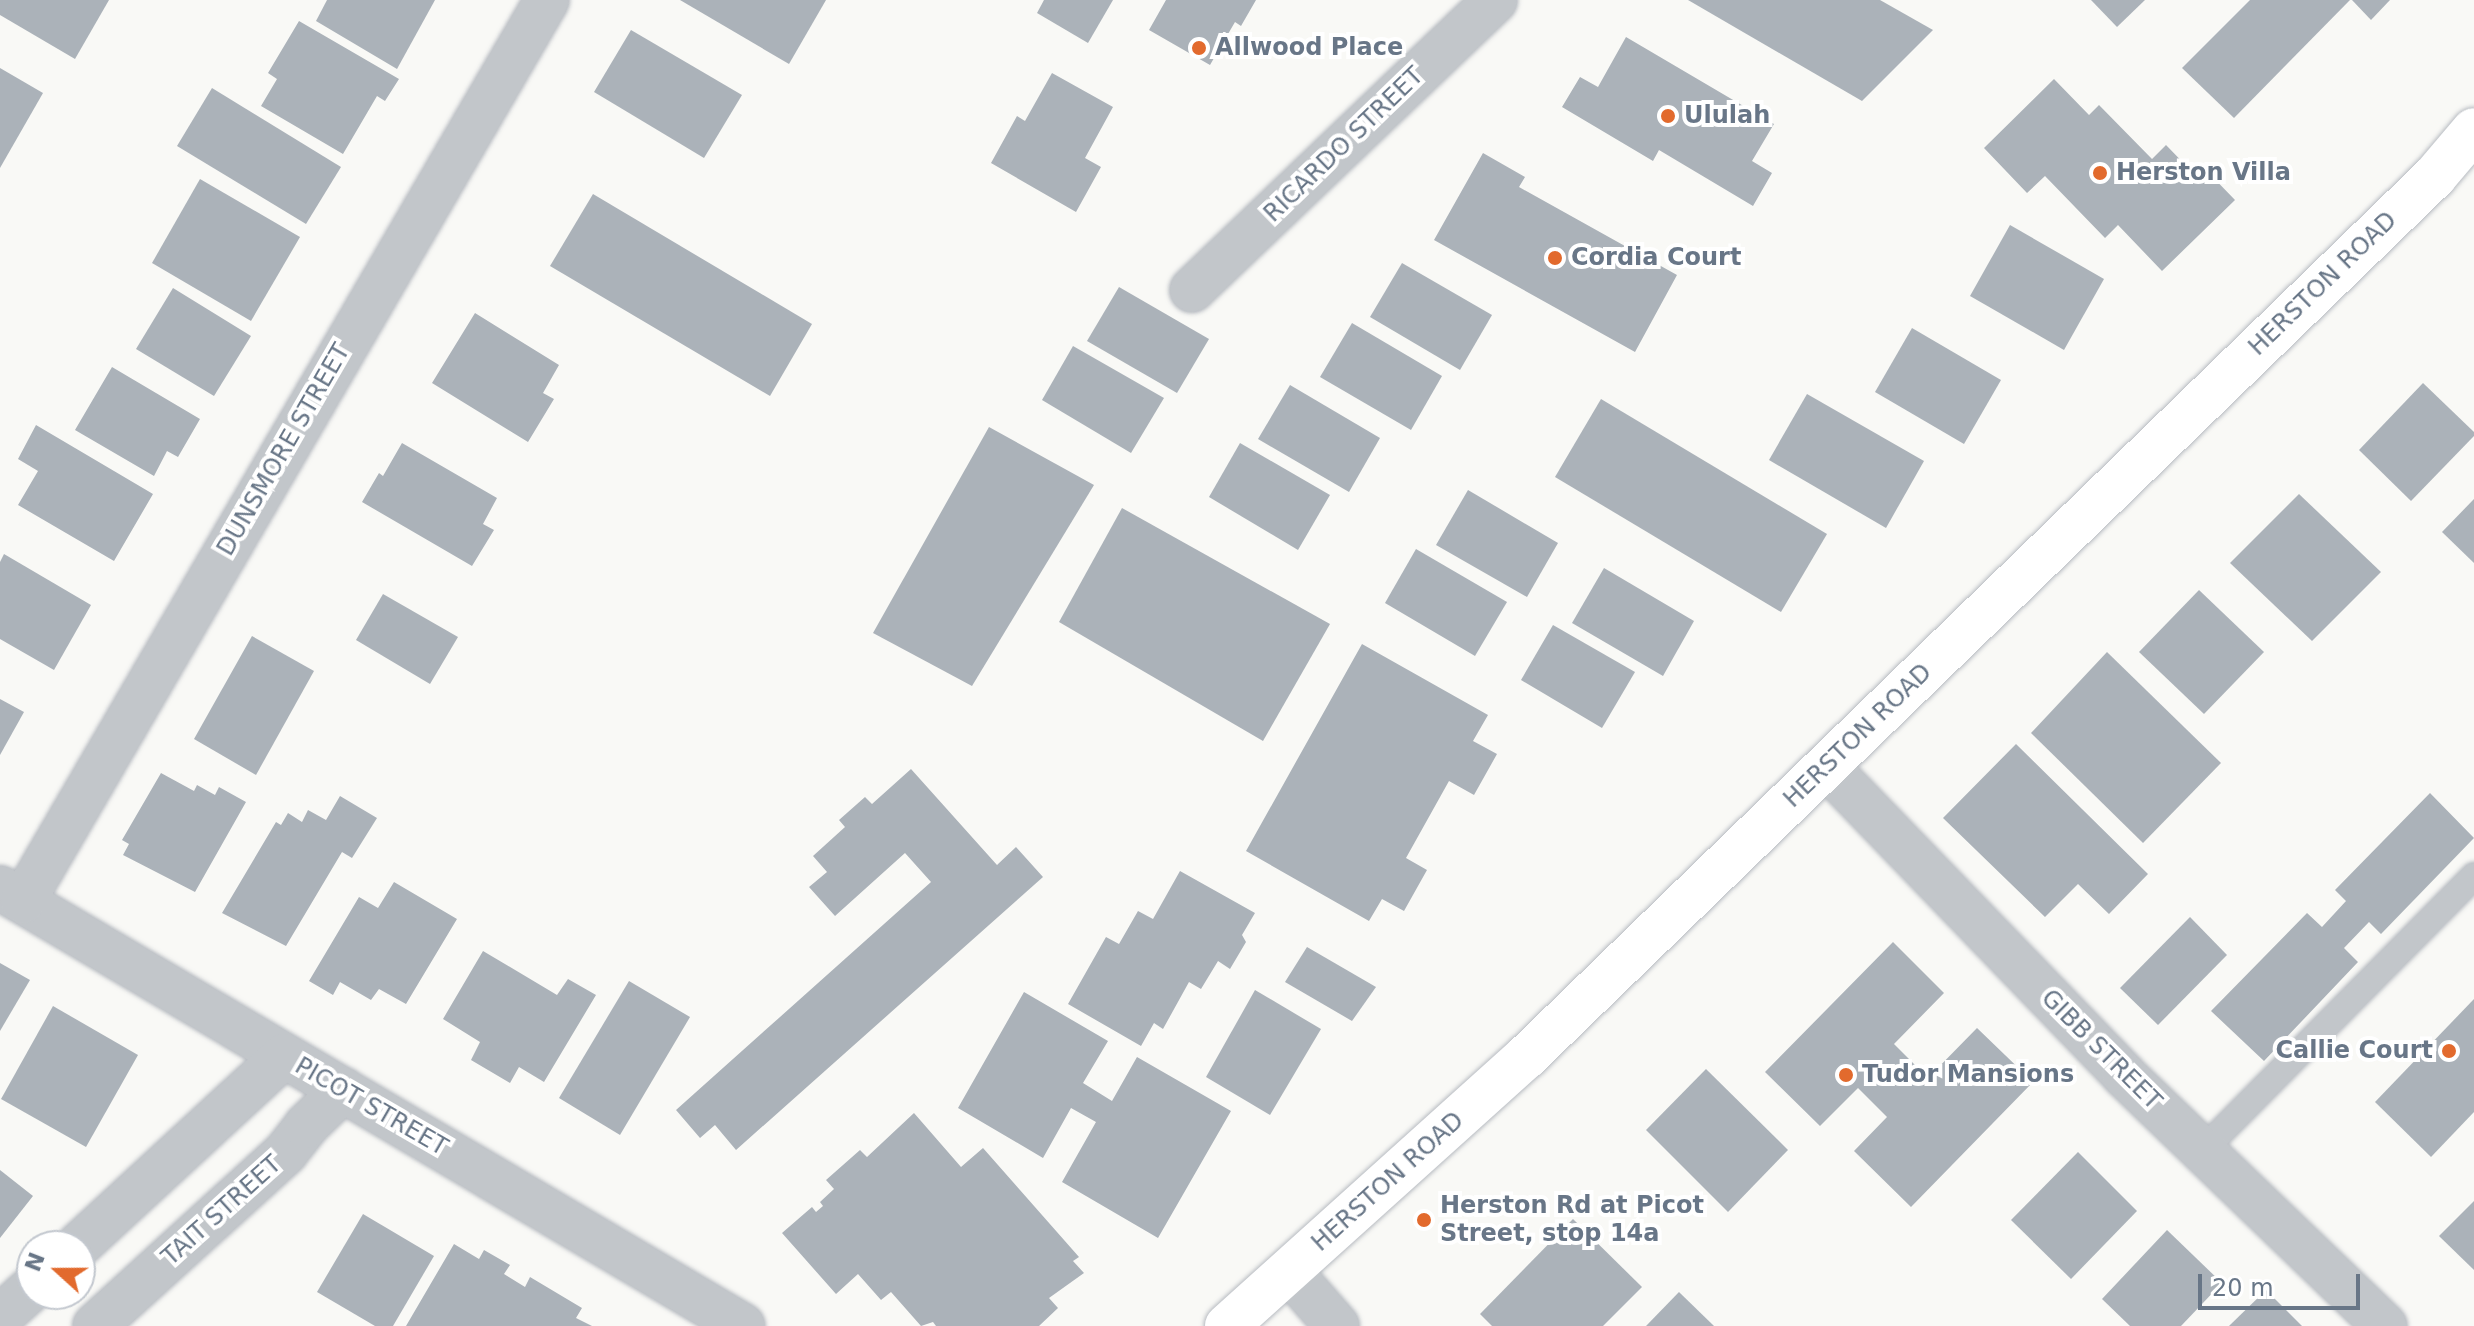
<!DOCTYPE html>
<style>
body{margin:0}
#map{position:relative;width:2474px;height:1326px;overflow:hidden;background:#f9f9f6;font-family:"DejaVu Sans",sans-serif}
div>[style]{position:absolute}
[style*='--x']{left:calc(var(--x)*1px);top:calc(var(--y)*1px);width:calc(var(--w)*1px);rotate:calc(var(--a)*1deg)}
.building>*{inset:0;background:#abb2b9}
.roads{filter:drop-shadow(0 0 2px #b7bbc1) drop-shadow(0 0 2px #b7bbc1)}
.service>*{height:26px;margin:-13px;padding:0 13px;transform-origin:13px;border-radius:13px;background:#c2c6ca}
.minor>*{height:44px;margin:-22px;padding:0 22px;transform-origin:22px;border-radius:22px;background:#c2c6ca}
.tertiary>*{height:44px;margin:-22px;padding:0 22px;transform-origin:22px;border-radius:22px;background:#c2c6ca}
.secondary>*{height:44px;margin:-22px;padding:0 22px;transform-origin:22px;border-radius:22px;background:#fff}
.dots>*{width:22px;height:22px;translate:-50% -50%;box-sizing:border-box;border:4px solid #fff;border-radius:50%}
span{translate:-50% -50%;white-space:nowrap;text-align:center;line-height:1.15;-webkit-text-stroke:8px #fff;paint-order:stroke}
.poi-label{font-size:24px;color:#687687;font-weight:700}
.left{translate:0 -50%;text-align:left}
.right{translate:-100% -50%;text-align:right}
.street-label{font-size:24px;color:#687687}
.north{position:absolute;left:16px;top:1230px;width:80px;height:80px;box-sizing:border-box;background:#fff;border:2px solid #c3c8cf;border-radius:50%;rotate:291deg;font-size:22px;font-weight:700;line-height:32px;text-align:center;color:#687687}
.north::after{content:'';display:block;margin:auto;width:28px;height:36px;background:#e26a2d;clip-path:polygon(50% 0,100% 100%,50% 72%,0 100%)}
.scale{position:absolute;left:2198px;top:1274px;width:162px;height:36px;box-sizing:border-box;border:4px solid #687687;border-top:0;padding-left:10px;font-size:24px;line-height:28px;white-space:nowrap;color:#687687;-webkit-text-stroke:6px #fff;paint-order:stroke}
</style>
<div id="map">
<div class="building">
<div style="clip-path:polygon(0 0,109px 0,75px 59px,0 15px)"></div>
<div style="clip-path:polygon(327px 0,435px 0,397px 69px,316px 21px)"></div>
<div style="clip-path:polygon(680px 0,826px 0,789px 64px)"></div>
<div style="clip-path:polygon(1044px 0,1113px 0,1088px 43px,1037px 13px)"></div>
<div style="clip-path:polygon(1166px 0,1256px 0,1241px 26px,1235px 22px,1210px 65px,1149px 30px)"></div>
<div style="clip-path:polygon(1688px 0,1880px 0,1933px 30px,1862px 101px)"></div>
<div style="clip-path:polygon(2091px 0,2145px 0,2117px 27px)"></div>
<div style="clip-path:polygon(2250px 0,2350px 0,2234px 118px,2182px 68px)"></div>
<div style="clip-path:polygon(2352px 0,2390px 0,2371px 20px)"></div>
<div style="clip-path:polygon(299px 21px,399px 79px,385px 101px,377px 96px,343px 154px,261px 106px,277px 79px,268px 73px)"></div>
<div style="clip-path:polygon(631px 30px,742px 95px,704px 158px,594px 92px)"></div>
<div style="clip-path:polygon(1626px 37px,1774px 124px,1752px 161px,1772px 173px,1753px 206px,1659px 150px,1653px 161px,1562px 107px,1580px 77px,1598px 87px)"></div>
<div style="clip-path:polygon(0 68px,43px 93px,0 168px)"></div>
<div style="clip-path:polygon(1052px 73px,1113px 107px,1085px 158px,1101px 167px,1076px 212px,991px 163px,1017px 116px,1025px 121px)"></div>
<div style="clip-path:polygon(2054px 79px,2089px 115px,2099px 105px,2152px 159px,2166px 145px,2198px 178px,2205px 169px,2235px 200px,2162px 271px,2118px 225px,2105px 238px,2045px 176px,2027px 193px,1984px 148px)"></div>
<div style="clip-path:polygon(212px 88px,341px 167px,306px 224px,177px 146px)"></div>
<div style="clip-path:polygon(1483px 153px,1525px 177px,1519px 187px,1677px 275px,1635px 352px,1434px 240px)"></div>
<div style="clip-path:polygon(200px 179px,300px 237px,251px 321px,152px 263px)"></div>
<div style="clip-path:polygon(593px 194px,812px 324px,770px 396px,550px 266px)"></div>
<div style="clip-path:polygon(2010px 225px,2104px 279px,2064px 350px,1970px 296px)"></div>
<div style="clip-path:polygon(1402px 263px,1492px 315px,1460px 370px,1370px 317px)"></div>
<div style="clip-path:polygon(1119px 287px,1209px 339px,1177px 393px,1087px 341px)"></div>
<div style="clip-path:polygon(173px 288px,251px 336px,214px 396px,136px 349px)"></div>
<div style="clip-path:polygon(475px 313px,559px 365px,543px 393px,554px 399px,528px 442px,432px 383px)"></div>
<div style="clip-path:polygon(1352px 323px,1442px 376px,1411px 430px,1320px 377px)"></div>
<div style="clip-path:polygon(1912px 328px,2001px 380px,1964px 444px,1875px 392px)"></div>
<div style="clip-path:polygon(1073px 346px,1164px 398px,1131px 453px,1042px 400px)"></div>
<div style="clip-path:polygon(112px 367px,200px 419px,178px 457px,167px 451px,154px 476px,75px 430px)"></div>
<div style="clip-path:polygon(2423px 383px,2474px 432px,2474px 436px,2411px 501px,2359px 450px)"></div>
<div style="clip-path:polygon(1290px 385px,1380px 438px,1349px 492px,1258px 439px)"></div>
<div style="clip-path:polygon(1807px 394px,1924px 461px,1886px 528px,1769px 460px)"></div>
<div style="clip-path:polygon(1601px 399px,1827px 534px,1781px 612px,1555px 477px)"></div>
<div style="clip-path:polygon(36px 425px,153px 494px,114px 561px,18px 505px,38px 471px,18px 459px)"></div>
<div style="clip-path:polygon(989px 427px,1094px 485px,972px 686px,873px 633px)"></div>
<div style="clip-path:polygon(402px 443px,497px 498px,483px 524px,494px 530px,472px 566px,362px 502px,379px 473px,383px 476px)"></div>
<div style="clip-path:polygon(1240px 443px,1330px 495px,1298px 550px,1209px 497px)"></div>
<div style="clip-path:polygon(1468px 490px,1558px 543px,1527px 597px,1436px 545px)"></div>
<div style="clip-path:polygon(2299px 494px,2381px 572px,2312px 641px,2230px 563px)"></div>
<div style="clip-path:polygon(2474px 499px,2474px 563px,2442px 532px)"></div>
<div style="clip-path:polygon(1122px 508px,1330px 624px,1263px 741px,1059px 622px)"></div>
<div style="clip-path:polygon(1416px 549px,1507px 602px,1475px 656px,1385px 603px)"></div>
<div style="clip-path:polygon(4px 554px,91px 605px,54px 670px,0 639px,0 562px)"></div>
<div style="clip-path:polygon(1604px 568px,1694px 621px,1663px 676px,1572px 623px)"></div>
<div style="clip-path:polygon(2199px 590px,2264px 652px,2204px 714px,2139px 652px)"></div>
<div style="clip-path:polygon(383px 594px,458px 637px,430px 684px,356px 640px)"></div>
<div style="clip-path:polygon(1553px 625px,1635px 672px,1602px 728px,1521px 680px)"></div>
<div style="clip-path:polygon(252px 636px,314px 671px,256px 775px,194px 739px)"></div>
<div style="clip-path:polygon(1362px 644px,1488px 715px,1473px 741px,1497px 754px,1474px 795px,1449px 781px,1406px 858px,1427px 870px,1404px 911px,1382px 899px,1369px 921px,1246px 851px)"></div>
<div style="clip-path:polygon(2107px 652px,2221px 763px,2143px 843px,2031px 733px)"></div>
<div style="clip-path:polygon(0 699px,24px 712px,0 755px)"></div>
<div style="clip-path:polygon(2016px 744px,2148px 874px,2109px 914px,2078px 884px,2045px 917px,1943px 818px)"></div>
<div style="clip-path:polygon(911px 769px,997px 865px,1016px 847px,1043px 877px,736px 1150px,715px 1125px,700px 1138px,676px 1110px,931px 882px,905px 853px,835px 916px,809px 887px,827px 872px,813px 856px,845px 827px,839px 820px,865px 797px,872px 804px)"></div>
<div style="clip-path:polygon(161px 773px,194px 791px,197px 785px,215px 795px,219px 787px,246px 802px,195px 892px,123px 855px,129px 844px,122px 840px)"></div>
<div style="clip-path:polygon(2430px 793px,2474px 838px,2381px 934px,2369px 922px,2344px 948px,2358px 962px,2264px 1061px,2211px 1011px,2307px 913px,2322px 927px,2346px 901px,2335px 890px)"></div>
<div style="clip-path:polygon(340px 796px,377px 818px,352px 858px,342px 852px,286px 946px,222px 913px,276px 822px,281px 825px,288px 813px,302px 822px,308px 810px,326px 820px)"></div>
<div style="clip-path:polygon(1180px 871px,1255px 913px,1242px 935px,1246px 942px,1230px 969px,1218px 961px,1201px 989px,1189px 982px,1163px 1029px,1154px 1023px,1141px 1046px,1068px 1004px,1106px 937px,1119px 944px,1138px 911px,1153px 919px)"></div>
<div style="clip-path:polygon(394px 882px,457px 919px,406px 1004px,379px 989px,371px 1000px,340px 982px,333px 995px,309px 981px,359px 897px,378px 908px)"></div>
<div style="clip-path:polygon(2190px 917px,2227px 955px,2158px 1025px,2120px 988px)"></div>
<div style="clip-path:polygon(1893px 942px,1944px 993px,1894px 1044px,1928px 1078px,1977px 1028px,2033px 1082px,1911px 1207px,1854px 1151px,1887px 1117px,1858px 1088px,1820px 1126px,1765px 1072px)"></div>
<div style="clip-path:polygon(1307px 947px,1376px 987px,1352px 1021px,1285px 982px)"></div>
<div style="clip-path:polygon(483px 951px,557px 995px,568px 979px,596px 995px,544px 1082px,519px 1067px,510px 1083px,471px 1060px,480px 1042px,443px 1019px)"></div>
<div style="clip-path:polygon(0 963px,30px 980px,0 1031px)"></div>
<div style="clip-path:polygon(629px 981px,690px 1017px,620px 1135px,559px 1098px)"></div>
<div style="clip-path:polygon(1255px 990px,1321px 1029px,1270px 1115px,1206px 1077px)"></div>
<div style="clip-path:polygon(1024px 992px,1108px 1041px,1083px 1083px,1112px 1101px,1137px 1057px,1231px 1111px,1158px 1238px,1062px 1182px,1096px 1122px,1071px 1108px,1043px 1158px,958px 1108px)"></div>
<div style="clip-path:polygon(2474px 999px,2474px 1112px,2431px 1157px,2375px 1102px)"></div>
<div style="clip-path:polygon(53px 1006px,138px 1055px,86px 1147px,1px 1099px)"></div>
<div style="clip-path:polygon(1706px 1069px,1788px 1150px,1728px 1212px,1646px 1130px)"></div>
<div style="clip-path:polygon(914px 1113px,961px 1167px,983px 1148px,1079px 1257px,1073px 1261px,1084px 1273px,1049px 1298px,1058px 1308px,1039px 1326px,936px 1326px,933px 1322px,921px 1326px,891px 1292px,881px 1300px,858px 1274px,836px 1294px,782px 1233px,812px 1207px,816px 1212px,823px 1206px,820px 1202px,834px 1189px,826px 1180px,860px 1150px,867px 1157px)"></div>
<div style="clip-path:polygon(2078px 1152px,2137px 1211px,2071px 1279px,2011px 1220px)"></div>
<div style="clip-path:polygon(0 1170px,33px 1196px,0 1238px)"></div>
<div style="clip-path:polygon(2474px 1201px,2474px 1270px,2439px 1236px)"></div>
<div style="clip-path:polygon(363px 1214px,434px 1256px,393px 1326px,375px 1326px,317px 1292px)"></div>
<div style="clip-path:polygon(1573px 1219px,1642px 1287px,1603px 1326px,1492px 1326px,1480px 1314px)"></div>
<div style="clip-path:polygon(2167px 1230px,2222px 1283px,2181px 1326px,2130px 1326px,2102px 1299px)"></div>
<div style="clip-path:polygon(454px 1244px,479px 1259px,484px 1250px,510px 1265px,504px 1274px,525px 1287px,530px 1277px,582px 1308px,576px 1318px,592px 1326px,406px 1326px)"></div>
<div style="clip-path:polygon(2266px 1290px,2302px 1326px,2229px 1326px)"></div>
<div style="clip-path:polygon(1679px 1292px,1714px 1326px,1646px 1326px)"></div>
</div>
<div class="roads">
<div class="service">
<div style="--x:2202;--y:1151;--w:387;--a:-45.3"></div>
</div>
<div class="minor">
<div style="--x:1192;--y:290;--w:419;--a:-43.7"></div>
<div style="--x:1826;--y:766;--w:429;--a:46"></div>
<div style="--x:2124;--y:1075;--w:362;--a:43.9"></div>
<div style="--x:0;--y:888;--w:862;--a:30.52"></div>
<div style="--x:23;--y:901;--w:1042;--a:-59.82"></div>
<div style="--x:78;--y:1246;--w:280;--a:-42.7"></div>
<div style="--x:0;--y:1317;--w:43;--a:-42.2"></div>
<div style="--x:95;--y:1326;--w:258;--a:-42.3"></div>
<div style="--x:286;--y:1152;--w:33;--a:-52"></div>
<div style="--x:306;--y:1126;--w:52;--a:-44.2"></div>
</div>
<div class="tertiary">
<div style="--x:1289;--y:1271;--w:73;--a:48.9"></div>
</div>
<div class="secondary">
<div style="--x:1227;--y:1326;--w:402;--a:-42"></div>
<div style="--x:1526;--y:1057;--w:1266;--a:-44.1"></div>
<div style="--x:2435;--y:176;--w:60;--a:-49.7"></div>
</div>
</div>
<div class="dots">
<div style="left:1199px;top:48px;background:#e26a2d"></div>
<div style="left:1668px;top:116px;background:#e26a2d"></div>
<div style="left:2100px;top:173px;background:#e26a2d"></div>
<div style="left:1555px;top:258px;background:#e26a2d"></div>
<div style="left:2449px;top:1051px;background:#e26a2d"></div>
<div style="left:1846px;top:1075px;background:#e26a2d"></div>
<div style="left:1424px;top:1220px;background:#e26a2d"></div>
</div>
<div class="poi-label">
<span class="left" style="left:1215px;top:48px">Allwood Place</span>
<span class="left" style="left:1684px;top:116px">Ululah</span>
<span class="left" style="left:2116px;top:173px">Herston Villa</span>
<span class="left" style="left:1571px;top:258px">Cordia Court</span>
<span class="right" style="left:2433px;top:1051px">Callie Court</span>
<span class="left" style="left:1862px;top:1075px">Tudor Mansions</span>
<span class="left" style="left:1440px;top:1220px">Herston Rd at Picot<br>Street, stop 14a</span>
</div>
<div class="street-label">
<span style="left:1344px;top:145px;rotate:-44deg">RICARDO STREET</span>
<span style="left:2323px;top:284px;rotate:-44deg">HERSTON ROAD</span>
<span style="left:284px;top:450px;rotate:-60deg">DUNSMORE STREET</span>
<span style="left:1858px;top:736px;rotate:-44deg">HERSTON ROAD</span>
<span style="left:2101px;top:1050px;rotate:45deg">GIBB STREET</span>
<span style="left:371px;top:1107px;rotate:30deg">PICOT STREET</span>
<span style="left:1388px;top:1182px;rotate:-42deg">HERSTON ROAD</span>
<span style="left:222px;top:1211px;rotate:-42deg">TAIT STREET</span>
</div>
<div class="north">N</div>
<div class="scale">20 m</div>
</div>
